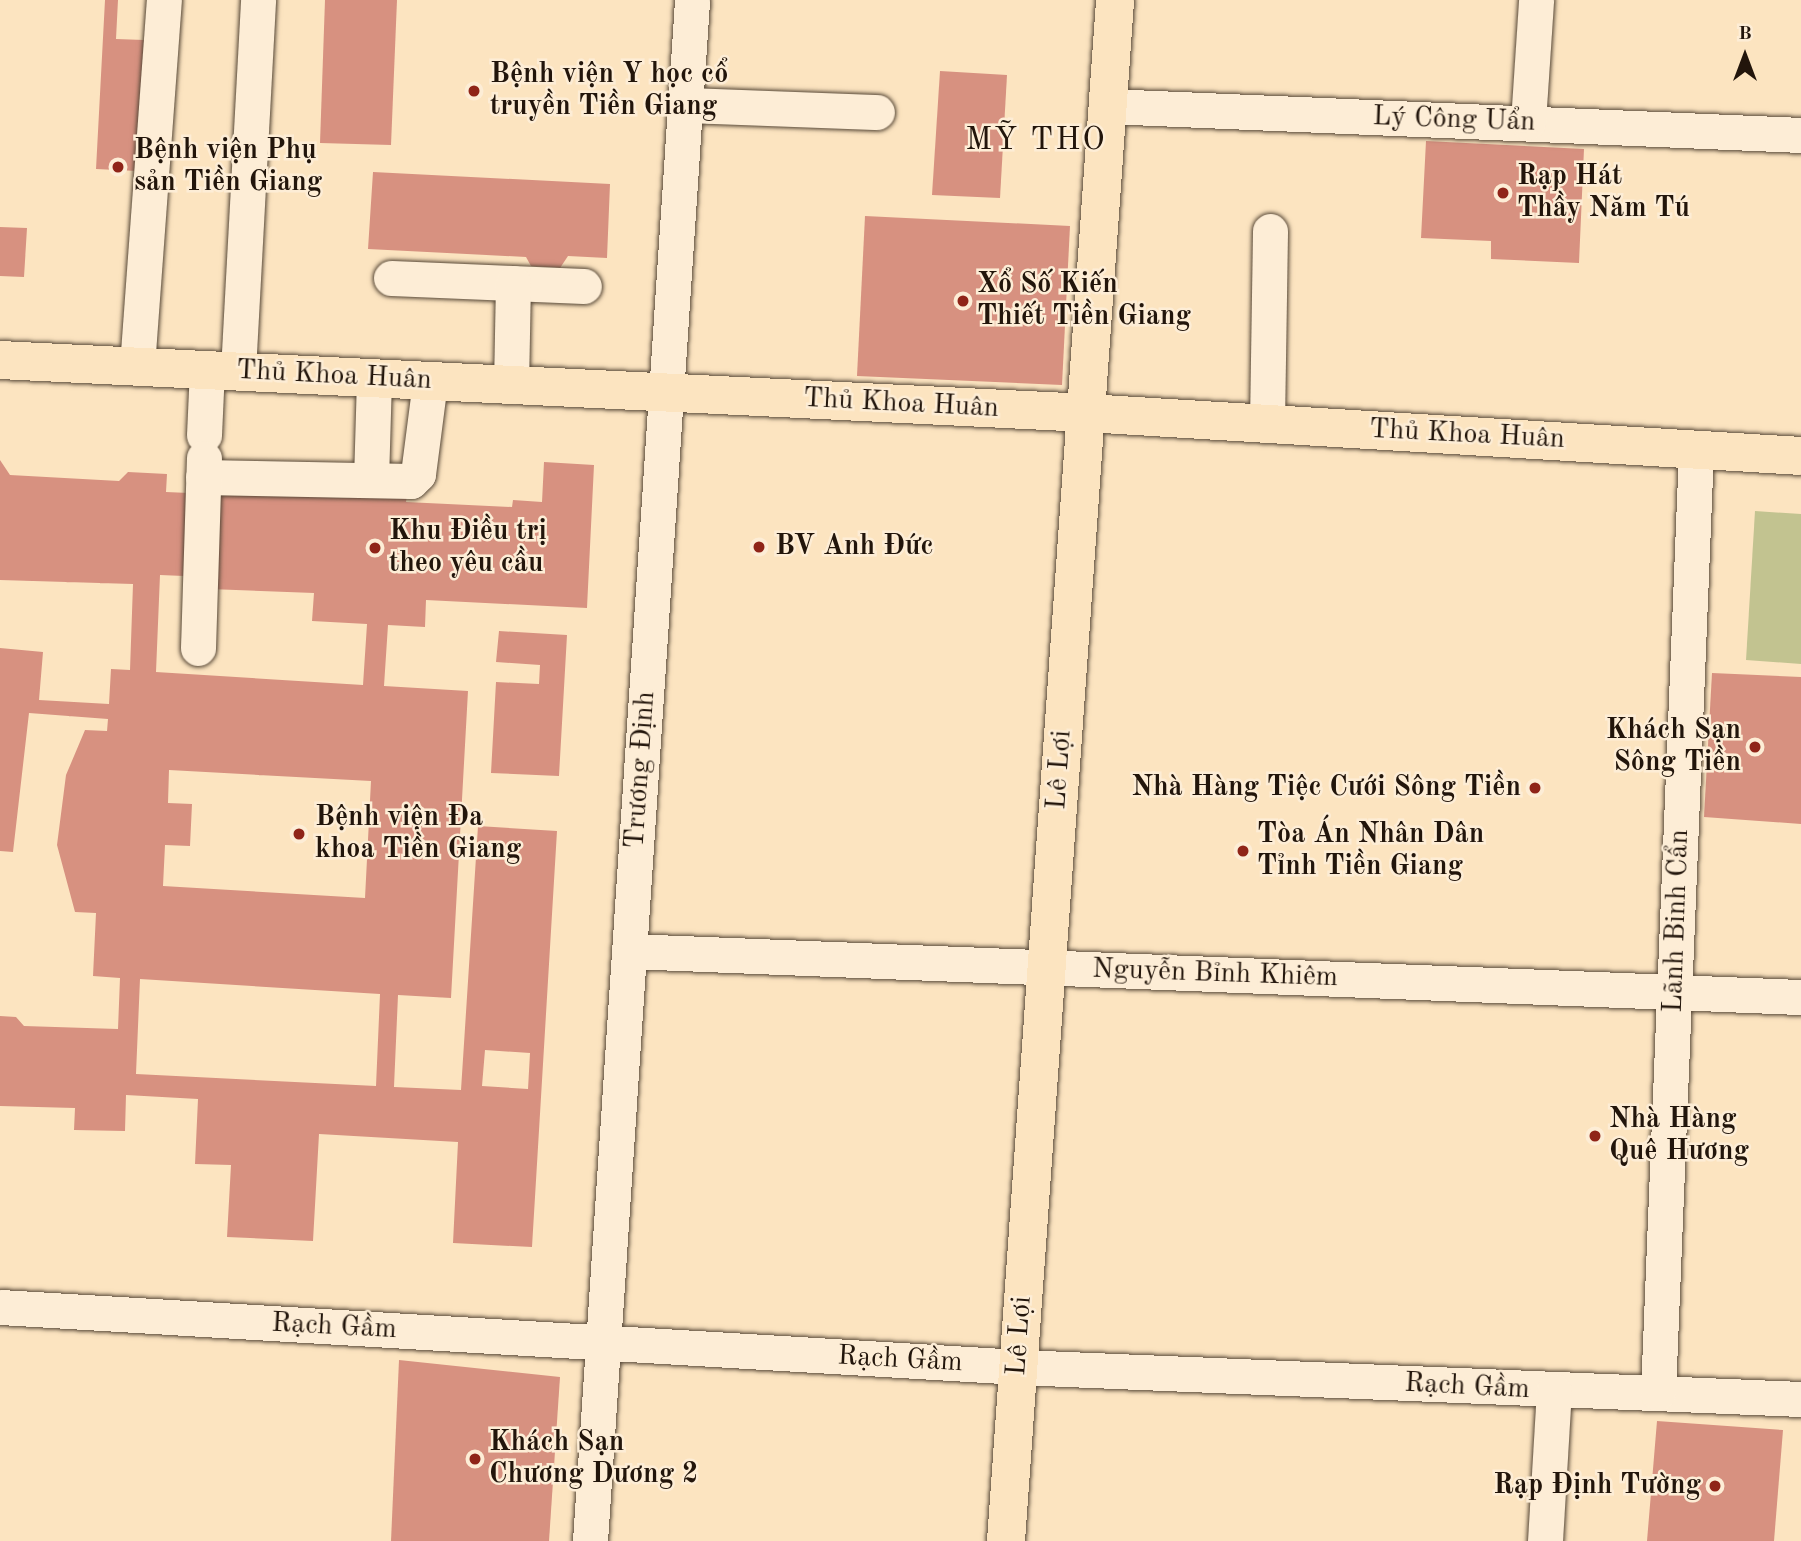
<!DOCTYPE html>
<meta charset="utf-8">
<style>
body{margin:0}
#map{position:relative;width:1801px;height:1541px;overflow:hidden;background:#fce4c0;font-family:"Old Standard TT",serif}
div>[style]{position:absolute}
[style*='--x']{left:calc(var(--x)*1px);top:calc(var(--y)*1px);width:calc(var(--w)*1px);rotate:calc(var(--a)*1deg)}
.green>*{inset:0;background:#c2c390}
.building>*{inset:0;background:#d79180}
.roads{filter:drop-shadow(0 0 2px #584938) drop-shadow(0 0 2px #584938)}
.minor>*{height:35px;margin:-17.5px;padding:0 17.5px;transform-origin:17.5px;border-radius:17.5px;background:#fdedd6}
.major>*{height:38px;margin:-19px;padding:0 19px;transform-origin:19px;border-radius:19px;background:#fce4c0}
.dots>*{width:19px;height:19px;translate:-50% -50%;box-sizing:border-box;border:4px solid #fdedd6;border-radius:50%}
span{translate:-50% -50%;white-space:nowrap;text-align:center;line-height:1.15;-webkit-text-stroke:5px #fdedd6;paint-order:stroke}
.poi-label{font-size:28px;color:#22150b;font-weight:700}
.left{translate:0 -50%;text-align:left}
.right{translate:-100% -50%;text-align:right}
.street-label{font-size:28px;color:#22150b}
.quarter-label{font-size:32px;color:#22150b;letter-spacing:2px}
.north{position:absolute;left:1710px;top:21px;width:70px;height:70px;-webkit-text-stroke:5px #fdedd6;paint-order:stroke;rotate:0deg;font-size:19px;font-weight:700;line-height:28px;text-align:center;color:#22150b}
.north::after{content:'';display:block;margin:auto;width:24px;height:32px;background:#22150b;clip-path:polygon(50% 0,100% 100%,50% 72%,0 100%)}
</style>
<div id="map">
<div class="green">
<div style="clip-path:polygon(1755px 511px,1801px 514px,1801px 664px,1746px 660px)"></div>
</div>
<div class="building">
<div style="clip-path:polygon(105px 0,118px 0,116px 39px,144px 40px,137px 171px,96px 169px)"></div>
<div style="clip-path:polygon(325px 0,397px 0,391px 145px,320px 143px)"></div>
<div style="clip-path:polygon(940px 71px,1007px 75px,1000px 198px,932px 195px)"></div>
<div style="clip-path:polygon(1426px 141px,1584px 149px,1579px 263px,1491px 259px,1491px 241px,1421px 238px)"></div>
<div style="clip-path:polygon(373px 172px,610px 184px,607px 258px,568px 256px,560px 268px,531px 266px,526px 257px,368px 249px)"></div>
<div style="clip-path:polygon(865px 216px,1070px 226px,1062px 385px,857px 376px)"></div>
<div style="clip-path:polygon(0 227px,27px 228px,24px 277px,0 276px)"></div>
<div style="clip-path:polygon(evenodd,0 460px,10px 475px,119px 481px,128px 472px,167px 474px,166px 492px,189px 493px,184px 576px,160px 575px,156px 672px,363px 685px,367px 624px,312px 621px,314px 593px,209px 589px,213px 481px,245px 493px,348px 498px,348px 491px,407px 494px,406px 502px,512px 507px,513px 500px,542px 502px,544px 462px,594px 465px,587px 608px,426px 600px,425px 627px,388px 625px,384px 686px,468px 691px,451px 998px,398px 995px,394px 1087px,461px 1090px,478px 826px,557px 831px,532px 1247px,453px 1243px,458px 1142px,319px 1134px,313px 1241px,227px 1237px,231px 1165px,195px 1164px,198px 1099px,126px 1095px,125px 1131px,74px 1130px,75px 1108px,0 1106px,0 1016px,16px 1017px,24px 1026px,118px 1029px,120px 978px,93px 976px,96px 913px,75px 912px,57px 845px,66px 775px,85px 730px,107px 731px,108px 719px,29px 713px,13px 852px,0 851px,0 648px,43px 652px,39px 700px,109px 704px,111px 669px,130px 670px,133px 584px,0 580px,0 460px,169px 770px,371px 781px,365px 898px,163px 886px,165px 845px,190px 846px,192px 804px,168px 803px,169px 770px,0 460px,140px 979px,380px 994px,376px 1086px,136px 1074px,140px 979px,0 460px,485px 1050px,530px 1053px,528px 1089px,482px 1086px,485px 1050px)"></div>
<div style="clip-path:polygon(499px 631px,567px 635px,559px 776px,491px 773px,496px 682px,539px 684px,540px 665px,496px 662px)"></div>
<div style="clip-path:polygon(1712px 673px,1801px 677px,1801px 824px,1704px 817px)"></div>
<div style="clip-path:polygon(399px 1360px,560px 1377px,549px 1541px,391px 1541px)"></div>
<div style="clip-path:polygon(1657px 1421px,1783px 1430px,1774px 1541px,1647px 1541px)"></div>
</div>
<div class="roads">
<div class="minor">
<div style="--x:685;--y:105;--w:192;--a:2.1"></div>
<div style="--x:1107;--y:106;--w:695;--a:2.39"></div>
<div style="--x:1528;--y:122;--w:122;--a:-86.2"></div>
<div style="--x:391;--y:278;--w:193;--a:2.4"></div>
<div style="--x:137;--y:366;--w:367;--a:-85.8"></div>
<div style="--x:238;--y:371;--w:372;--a:-86.9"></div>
<div style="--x:511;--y:386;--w:103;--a:-88.9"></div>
<div style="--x:1267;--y:423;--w:192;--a:-89.1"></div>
<div style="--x:204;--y:435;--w:65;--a:-87.4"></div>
<div style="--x:203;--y:477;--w:208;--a:1.1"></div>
<div style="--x:411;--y:481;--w:10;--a:-45"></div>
<div style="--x:418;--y:474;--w:93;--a:-82.6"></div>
<div style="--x:371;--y:480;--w:101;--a:-88.3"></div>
<div style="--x:198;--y:648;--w:190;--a:-88.2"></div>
<div style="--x:629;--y:951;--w:1173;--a:2.25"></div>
<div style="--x:0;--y:1307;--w:1020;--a:3.37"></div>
<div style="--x:1018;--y:1367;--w:784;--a:2.34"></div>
<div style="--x:1658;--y:1393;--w:945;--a:-87.69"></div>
<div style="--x:590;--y:1541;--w:1544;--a:-86.21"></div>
<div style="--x:1545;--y:1541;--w:150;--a:-86.6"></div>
</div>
<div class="major">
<div style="--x:0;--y:360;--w:1087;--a:2.79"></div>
<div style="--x:1086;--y:413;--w:716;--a:3.44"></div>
<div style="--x:1006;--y:1541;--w:1545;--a:-85.95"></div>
</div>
</div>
<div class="dots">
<div style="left:474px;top:91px;background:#8f2418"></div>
<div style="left:118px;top:167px;background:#8f2418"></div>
<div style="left:1503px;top:193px;background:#8f2418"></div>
<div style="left:963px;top:301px;background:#8f2418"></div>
<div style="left:759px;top:547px;background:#8f2418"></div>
<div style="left:375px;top:548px;background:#8f2418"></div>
<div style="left:1755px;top:747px;background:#8f2418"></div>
<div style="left:1535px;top:788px;background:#8f2418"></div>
<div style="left:299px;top:834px;background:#8f2418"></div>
<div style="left:1243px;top:851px;background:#8f2418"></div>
<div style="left:1595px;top:1136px;background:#8f2418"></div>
<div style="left:475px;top:1459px;background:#8f2418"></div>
<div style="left:1715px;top:1486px;background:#8f2418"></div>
</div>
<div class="poi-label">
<span class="left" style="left:490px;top:91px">Bệnh viện Y học cổ<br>truyền Tiền Giang</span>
<span class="left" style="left:134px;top:167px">Bệnh viện Phụ<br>sản Tiền Giang</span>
<span class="left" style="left:1517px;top:193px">Rạp Hát<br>Thầy Năm Tú</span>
<span class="left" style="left:977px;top:301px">Xổ Số Kiến<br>Thiết Tiền Giang</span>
<span class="left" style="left:389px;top:548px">Khu Điều trị<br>theo yêu cầu</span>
<span class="left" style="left:775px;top:547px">BV Anh Đức</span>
<span class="right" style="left:1741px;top:747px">Khách Sạn<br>Sông Tiền</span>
<span class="right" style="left:1521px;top:788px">Nhà Hàng Tiệc Cưới Sông Tiền</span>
<span class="left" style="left:315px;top:834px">Bệnh viện Đa<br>khoa Tiền Giang</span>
<span class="left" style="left:1257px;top:851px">Tòa Án Nhân Dân<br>Tỉnh Tiền Giang</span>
<span class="left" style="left:1609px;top:1136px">Nhà Hàng<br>Quê Hương</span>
<span class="left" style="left:489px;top:1459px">Khách Sạn<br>Chương Dương 2</span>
<span class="right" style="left:1701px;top:1486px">Rạp Định Tường</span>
</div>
<div class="street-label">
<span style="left:1454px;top:120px;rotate:2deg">Lý Công Uẩn</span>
<span style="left:334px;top:376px;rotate:3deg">Thủ Khoa Huân</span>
<span style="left:901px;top:404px;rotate:3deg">Thủ Khoa Huân</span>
<span style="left:1467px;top:435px;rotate:3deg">Thủ Khoa Huân</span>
<span style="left:641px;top:770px;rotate:-86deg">Trương Định</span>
<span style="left:1060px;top:770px;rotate:-86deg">Lê Lợi</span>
<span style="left:1677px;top:921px;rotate:-88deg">Lãnh Binh Cẩn</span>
<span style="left:1215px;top:974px;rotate:2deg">Nguyễn Bỉnh Khiêm</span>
<span style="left:334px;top:1327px;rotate:3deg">Rạch Gầm</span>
<span style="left:1020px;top:1336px;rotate:-86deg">Lê Lợi</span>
<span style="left:900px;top:1360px;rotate:3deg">Rạch Gầm</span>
<span style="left:1467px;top:1387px;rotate:3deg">Rạch Gầm</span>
</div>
<div class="quarter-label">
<span style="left:1036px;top:141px">MỸ THO</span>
</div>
<div class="north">B</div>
</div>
